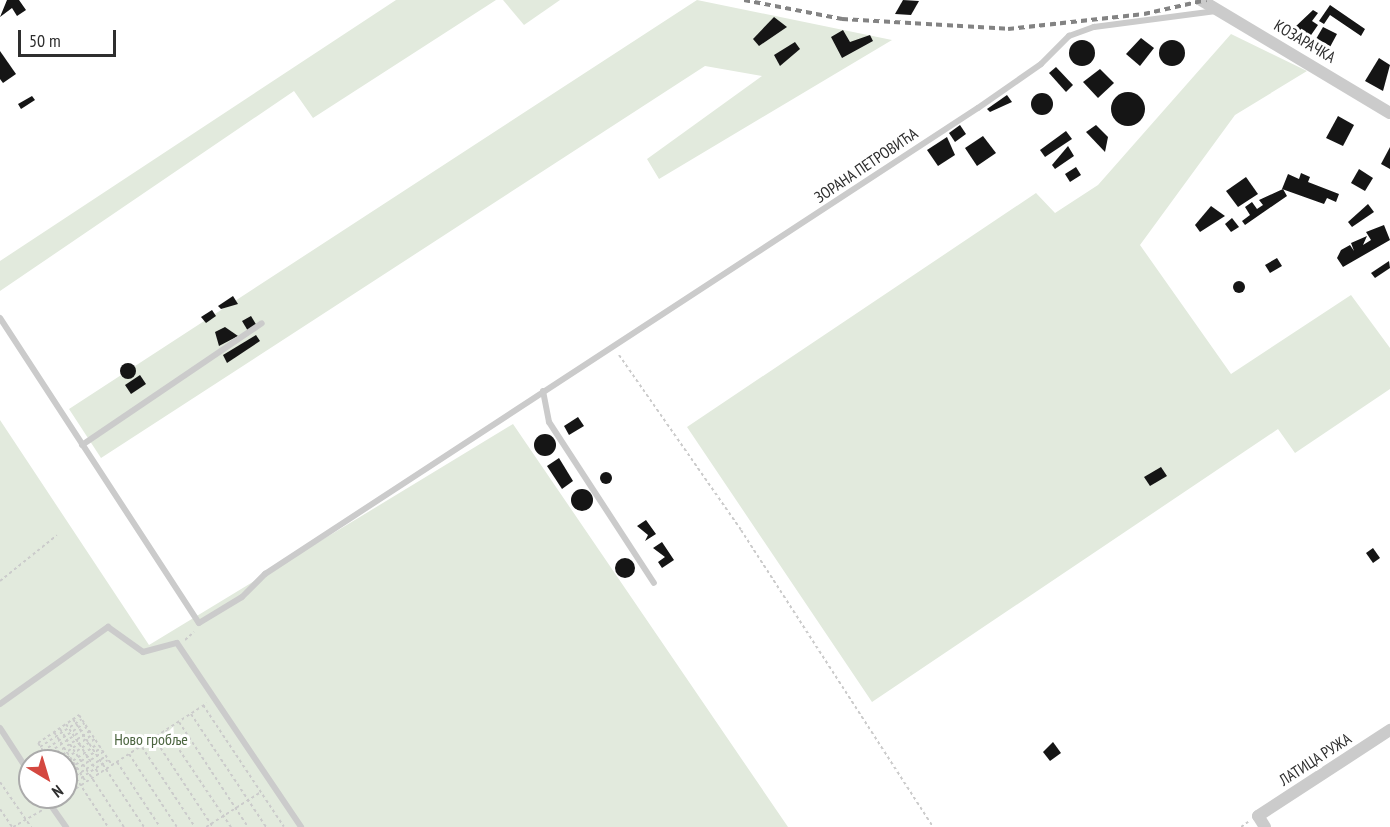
<!DOCTYPE html>
<meta charset="utf-8">
<style>
body{margin:0}
#map{position:relative;width:1390px;height:827px;overflow:hidden;background:#fff;font-family:"PT Sans Narrow",sans-serif}
div>[style]{position:absolute}
[style*='--x']{left:calc(var(--x)*1px);top:calc(var(--y)*1px);width:calc(var(--w)*1px);rotate:calc(var(--a)*1deg)}
.green>*{inset:0;background:#e2eadd}
.building>*{inset:0;background:#151515}
.round{border-radius:50%}
.path>*{height:2px;margin-top:-1px;transform-origin:0;background:repeating-linear-gradient(90deg,#cbcbcb 0 3px,transparent 0 6px)}
.lane>*{height:6px;margin:-3px;padding:0 3px;transform-origin:3px;border-radius:3px;background:#cbcbcb}
.street>*{height:12px;margin:-6px;padding:0 6px;transform-origin:6px;border-radius:6px;background:#cbcbcb}
.rail>*{height:4px;margin-top:-2px;transform-origin:0;background:repeating-linear-gradient(90deg,#838383 0 6px,transparent 0 10.5px)}
span{translate:-50% -50%;white-space:nowrap;text-align:center;line-height:1.15;-webkit-text-stroke:6px #fff;paint-order:stroke}
.street-label{font-size:16px;color:#2e2e2e}
.park-label{font-size:16px;color:#4c6540}
.north{position:absolute;left:18px;top:749px;width:60px;height:60px;box-sizing:border-box;background:#fff;border:2px solid #ababab;border-radius:50%;rotate:142deg;font-size:16px;font-weight:700;line-height:24px;text-align:center;color:#2e2e2e}
.north::after{content:'';display:block;margin:auto;width:21px;height:27px;background:#d44840;clip-path:polygon(50% 0,100% 100%,50% 72%,0 100%)}
.scale{position:absolute;left:18px;top:30px;width:98px;height:27px;box-sizing:border-box;border:3px solid #2e2e2e;border-top:0;padding-left:8px;font-size:18px;line-height:21px;white-space:nowrap;color:#2e2e2e;-webkit-text-stroke:4px #fff;paint-order:stroke}
</style>
<div id="map">
<div class="green">
<div style="clip-path:polygon(396px 0,496px 0,313px 118px,294px 91px,0 291px,0 261px)"></div>
<div style="clip-path:polygon(503px 0,560px 0,524px 25px)"></div>
<div style="clip-path:polygon(697px 0,892px 40px,659px 179px,647px 159px,762px 76px,705px 66px,101px 458px,69px 409px)"></div>
<div style="clip-path:polygon(1231px 34px,1307px 71px,1235px 115px,1140px 245px,1231px 374px,1351px 295px,1390px 348px,1390px 389px,1295px 453px,1278px 429px,872px 702px,687px 427px,1036px 193px,1055px 213px,1098px 185px)"></div>
<div style="clip-path:polygon(evenodd,0 420px,149px 645px,513px 424px,788px 827px,0 827px,0 420px,30px 761px,66px 761px,66px 797px,30px 797px,30px 761px)"></div>
</div>
<div class="building">
<div style="clip-path:polygon(7px 0,19px 0,26px 10px,17px 16px,12px 8px,0 17px)"></div>
<div style="clip-path:polygon(903px 0,919px 1px,911px 15px,895px 14px)"></div>
<div style="clip-path:polygon(1330px 5px,1365px 29px,1361px 36px,1330px 15px,1324px 24px,1319px 21px)"></div>
<div style="clip-path:polygon(1313px 10px,1318px 13px,1312px 21px,1318px 25px,1309px 38px,1294px 28px)"></div>
<div style="clip-path:polygon(774px 17px,787px 27px,759px 46px,753px 39px)"></div>
<div style="clip-path:polygon(1323px 27px,1337px 34px,1330px 47px,1316px 39px)"></div>
<div style="clip-path:polygon(843px 30px,850px 42px,870px 35px,873px 41px,842px 58px,831px 37px)"></div>
<div style="clip-path:polygon(1141px 38px,1154px 48px,1140px 66px,1126px 54px)"></div>
<div class="round" style="left:1159px;top:40px;width:26px;height:26px"></div>
<div class="round" style="left:1069px;top:40px;width:26px;height:26px"></div>
<div style="clip-path:polygon(795px 42px,800px 49px,780px 66px,774px 55px)"></div>
<div style="clip-path:polygon(0 51px,16px 74px,3px 83px,0 79px)"></div>
<div style="clip-path:polygon(1379px 58px,1390px 65px,1383px 91px,1365px 81px)"></div>
<div style="clip-path:polygon(1056px 67px,1073px 85px,1066px 92px,1049px 73px)"></div>
<div style="clip-path:polygon(1100px 69px,1114px 83px,1098px 98px,1083px 82px)"></div>
<div class="round" style="left:1111px;top:92px;width:34px;height:34px"></div>
<div class="round" style="left:1031px;top:93px;width:22px;height:22px"></div>
<div style="clip-path:polygon(1007px 95px,1012px 102px,990px 112px,987px 109px)"></div>
<div style="clip-path:polygon(32px 96px,35px 100px,21px 109px,18px 104px)"></div>
<div style="clip-path:polygon(1338px 116px,1354px 125px,1343px 146px,1326px 138px)"></div>
<div style="clip-path:polygon(960px 125px,966px 134px,955px 142px,949px 133px)"></div>
<div style="clip-path:polygon(1096px 125px,1108px 137px,1105px 152px,1086px 132px)"></div>
<div style="clip-path:polygon(1066px 131px,1072px 139px,1045px 157px,1040px 150px)"></div>
<div style="clip-path:polygon(983px 136px,996px 153px,977px 166px,965px 148px)"></div>
<div style="clip-path:polygon(947px 137px,955px 155px,938px 166px,927px 150px)"></div>
<div style="clip-path:polygon(1068px 146px,1074px 156px,1055px 169px,1052px 165px)"></div>
<div style="clip-path:polygon(1390px 147px,1390px 169px,1381px 164px)"></div>
<div style="clip-path:polygon(1076px 167px,1081px 175px,1070px 182px,1065px 174px)"></div>
<div style="clip-path:polygon(1359px 169px,1373px 178px,1365px 191px,1351px 183px)"></div>
<div style="clip-path:polygon(1301px 173px,1310px 177px,1308px 182px,1339px 194px,1336px 202px,1327px 198px,1324px 204px,1282px 189px,1288px 174px,1299px 179px)"></div>
<div style="clip-path:polygon(1246px 177px,1258px 194px,1238px 207px,1226px 191px)"></div>
<div style="clip-path:polygon(1283px 189px,1287px 196px,1245px 225px,1242px 221px,1250px 215px,1245px 207px,1252px 202px,1257px 209px,1263px 205px,1259px 200px)"></div>
<div style="clip-path:polygon(1368px 204px,1374px 212px,1352px 227px,1348px 222px)"></div>
<div style="clip-path:polygon(1211px 206px,1225px 216px,1200px 232px,1195px 225px)"></div>
<div style="clip-path:polygon(1232px 218px,1239px 227px,1231px 232px,1225px 224px)"></div>
<div style="clip-path:polygon(1384px 225px,1390px 240px,1343px 267px,1337px 258px,1341px 250px,1350px 245px,1354px 251px,1351px 243px,1367px 236px,1363px 245px,1371px 240px,1366px 232px)"></div>
<div style="clip-path:polygon(1277px 258px,1282px 266px,1270px 273px,1265px 265px)"></div>
<div style="clip-path:polygon(1389px 261px,1390px 268px,1375px 278px,1371px 273px)"></div>
<div class="round" style="left:1233px;top:281px;width:12px;height:12px"></div>
<div style="clip-path:polygon(233px 296px,238px 304px,221px 309px,218px 306px)"></div>
<div style="clip-path:polygon(212px 310px,216px 316px,206px 323px,201px 317px)"></div>
<div style="clip-path:polygon(251px 316px,257px 326px,248px 331px,242px 321px)"></div>
<div style="clip-path:polygon(225px 327px,238px 336px,219px 346px,215px 332px)"></div>
<div style="clip-path:polygon(256px 335px,260px 341px,227px 363px,223px 355px)"></div>
<div class="round" style="left:120px;top:363px;width:16px;height:16px"></div>
<div style="clip-path:polygon(140px 375px,146px 384px,131px 394px,125px 385px)"></div>
<div style="clip-path:polygon(578px 417px,584px 426px,569px 435px,564px 426px)"></div>
<div class="round" style="left:534px;top:434px;width:22px;height:22px"></div>
<div style="clip-path:polygon(559px 458px,573px 481px,562px 489px,547px 466px)"></div>
<div style="clip-path:polygon(1161px 467px,1167px 476px,1150px 486px,1144px 477px)"></div>
<div class="round" style="left:600px;top:472px;width:12px;height:12px"></div>
<div class="round" style="left:571px;top:489px;width:22px;height:22px"></div>
<div style="clip-path:polygon(646px 520px,656px 534px,645px 541px,648px 535px,637px 526px)"></div>
<div style="clip-path:polygon(662px 542px,674px 560px,662px 568px,658px 562px,665px 557px,653px 548px)"></div>
<div style="clip-path:polygon(1373px 548px,1380px 558px,1373px 563px,1366px 553px)"></div>
<div class="round" style="left:615px;top:558px;width:20px;height:20px"></div>
<div style="clip-path:polygon(1053px 742px,1061px 753px,1050px 761px,1043px 752px)"></div>
</div>
<div class="path">
<div style="--x:619;--y:355;--w:213;--a:55.1"></div>
<div style="--x:741;--y:530;--w:354;--a:57.1"></div>
<div style="--x:0;--y:581;--w:73;--a:-38.9"></div>
<div style="--x:185;--y:640;--w:12;--a:-42"></div>
<div style="--x:203;--y:705;--w:146;--a:56.4"></div>
<div style="--x:191;--y:714;--w:136;--a:56.4"></div>
<div style="--x:73;--y:719;--w:129;--a:56.7"></div>
<div style="--x:179;--y:722;--w:126;--a:56.7"></div>
<div style="--x:66;--y:724;--w:60;--a:56.6"></div>
<div style="--x:60;--y:729;--w:117;--a:56.9"></div>
<div style="--x:166;--y:730;--w:117;--a:56.2"></div>
<div style="--x:54;--y:732;--w:59;--a:57.4"></div>
<div style="--x:154;--y:738;--w:107;--a:56.5"></div>
<div style="--x:40;--y:747;--w:50;--a:-33.7"></div>
<div style="--x:142;--y:747;--w:96;--a:56.5"></div>
<div style="--x:43;--y:751;--w:50;--a:-33.7"></div>
<div style="--x:129;--y:754;--w:87;--a:56.7"></div>
<div style="--x:45;--y:755;--w:50;--a:-33.7"></div>
<div style="--x:47;--y:759;--w:51;--a:-33.1"></div>
<div style="--x:49;--y:761;--w:21;--a:-121"></div>
<div style="--x:38;--y:743;--w:50;--a:-34.3"></div>
<div style="--x:79;--y:715;--w:60;--a:56.6"></div>
<div style="--x:53;--y:761;--w:47;--a:-33.7"></div>
<div style="--x:62;--y:761;--w:40;--a:-34"></div>
<div style="--x:117;--y:762;--w:78;--a:56.5"></div>
<div style="--x:66;--y:763;--w:77;--a:56.7"></div>
<div style="--x:68;--y:764;--w:36;--a:-34"></div>
<div style="--x:66;--y:771;--w:42;--a:-33.3"></div>
<div style="--x:66;--y:776;--w:44;--a:-33"></div>
<div style="--x:0;--y:782;--w:55;--a:55.4"></div>
<div style="--x:66;--y:782;--w:48;--a:-33"></div>
<div style="--x:66;--y:788;--w:50;--a:-33.7"></div>
<div style="--x:66;--y:795;--w:168;--a:-33.1"></div>
<div style="--x:0;--y:809;--w:22;--a:56"></div>
<div style="--x:13;--y:827;--w:34;--a:-30"></div>
<div style="--x:206;--y:827;--w:65;--a:-32.5"></div>
<div style="--x:1241;--y:827;--w:9;--a:-36"></div>
</div>
<div class="lane">
<div style="--x:0;--y:318;--w:364;--a:56.9"></div>
<div style="--x:199;--y:623;--w:50;--a:-31.2"></div>
<div style="--x:242;--y:597;--w:33;--a:-45"></div>
<div style="--x:265;--y:574;--w:852;--a:-33.17"></div>
<div style="--x:978;--y:108;--w:77;--a:-34.9"></div>
<div style="--x:1041;--y:64;--w:40;--a:-45"></div>
<div style="--x:1069;--y:36;--w:27;--a:-20"></div>
<div style="--x:1094;--y:27;--w:123;--a:-7.5"></div>
<div style="--x:543;--y:391;--w:32;--a:79"></div>
<div style="--x:549;--y:422;--w:192;--a:56.9"></div>
<div style="--x:82;--y:445;--w:217;--a:-34.1"></div>
<div style="--x:0;--y:704;--w:133;--a:-35.5"></div>
<div style="--x:108;--y:627;--w:43;--a:35.5"></div>
<div style="--x:143;--y:652;--w:35;--a:-15"></div>
<div style="--x:177;--y:643;--w:222;--a:56"></div>
<div style="--x:0;--y:728;--w:55;--a:56.9"></div>
<div style="--x:45;--y:797;--w:37;--a:55"></div>
</div>
<div class="street">
<div style="--x:1201;--y:0;--w:220;--a:30.9"></div>
<div style="--x:1265;--y:827;--w:13;--a:-122"></div>
<div style="--x:1258;--y:816;--w:158;--a:-33.1"></div>
</div>
<div class="rail">
<div style="--x:744;--y:0;--w:100;--a:11"></div>
<div style="--x:842;--y:19;--w:166;--a:3.4"></div>
<div style="--x:1008;--y:29;--w:137;--a:-6.3"></div>
<div style="--x:1144;--y:14;--w:64;--a:-12.7"></div>
</div>
<div class="street-label">
<span style="left:1305px;top:41px;rotate:31deg">КОЗАРАЧКА</span>
<span style="left:866px;top:165px;rotate:-34deg">ЗОРАНА ПЕТРОВИЋА</span>
<span style="left:1315px;top:759px;rotate:-33deg">ЛАТИЦА РУЖА</span>
</div>
<div class="park-label">
<span style="left:151px;top:739px">Ново гробље</span>
</div>
<div class="north">N</div>
<div class="scale">50 m</div>
</div>
